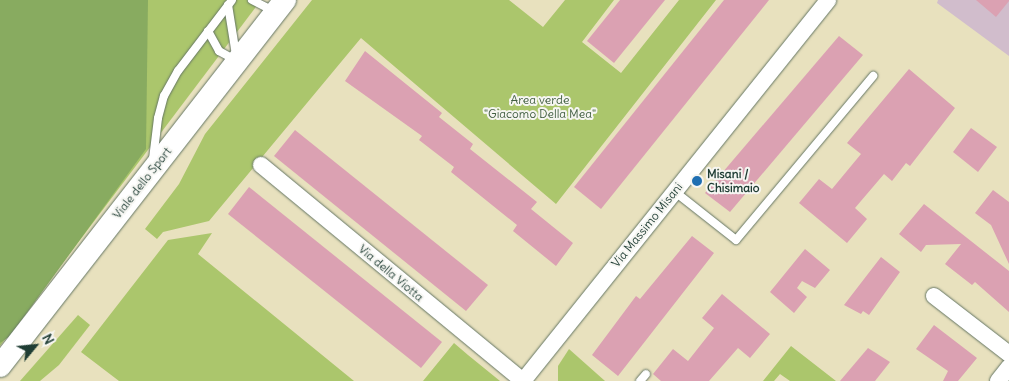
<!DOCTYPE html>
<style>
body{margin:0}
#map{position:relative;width:1009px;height:381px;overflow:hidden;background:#e8e1be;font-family:Delius,sans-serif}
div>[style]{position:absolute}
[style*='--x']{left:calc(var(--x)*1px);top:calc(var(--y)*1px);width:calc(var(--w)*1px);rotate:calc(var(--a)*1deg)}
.industrial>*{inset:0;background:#d1bdcc}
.green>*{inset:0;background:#abc66c}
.forest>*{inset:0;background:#88ab60}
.building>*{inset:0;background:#dba1b2}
.roads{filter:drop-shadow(0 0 1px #657664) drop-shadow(0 0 1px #657664)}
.lane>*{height:8px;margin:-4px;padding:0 4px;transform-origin:4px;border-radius:4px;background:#fff}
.street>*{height:16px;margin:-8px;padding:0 8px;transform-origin:8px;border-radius:8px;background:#fff}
.secondary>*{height:22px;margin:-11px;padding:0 11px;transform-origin:11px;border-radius:11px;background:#fff}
.dots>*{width:14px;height:14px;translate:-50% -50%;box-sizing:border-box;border:2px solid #f6f6f2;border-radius:50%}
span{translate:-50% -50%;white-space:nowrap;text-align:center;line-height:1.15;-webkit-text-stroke:4px #f6f6f2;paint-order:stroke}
.park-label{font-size:12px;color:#425f42}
.poi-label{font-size:12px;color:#1f3d34;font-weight:700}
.left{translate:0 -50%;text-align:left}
.street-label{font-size:12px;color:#1f3d34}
.north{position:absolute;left:10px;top:321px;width:50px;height:50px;-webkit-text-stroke:4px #f6f6f2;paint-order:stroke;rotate:62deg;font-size:14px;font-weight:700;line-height:20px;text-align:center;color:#1f3d34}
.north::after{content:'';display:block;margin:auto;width:18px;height:22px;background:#1f3d34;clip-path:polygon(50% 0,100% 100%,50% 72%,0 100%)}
</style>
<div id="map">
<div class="industrial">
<div style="clip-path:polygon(938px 0,1009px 0,1009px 56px,937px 3px)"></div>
</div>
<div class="green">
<div style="clip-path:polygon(0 0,261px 0,0 346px)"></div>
<div style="clip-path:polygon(312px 0,509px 0,543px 27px,565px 0,614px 0,582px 42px,621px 73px,679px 0,716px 0,556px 204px,361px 38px,209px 221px,163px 232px,157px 239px,145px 229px,179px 184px,205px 134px)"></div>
<div style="clip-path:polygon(212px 233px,198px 254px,354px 381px,119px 381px,81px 352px,168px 240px)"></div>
<div style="clip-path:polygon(78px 315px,90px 325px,59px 365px,40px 381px,20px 381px)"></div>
<div style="clip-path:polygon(454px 343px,468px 355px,500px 381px,423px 381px)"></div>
<div style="clip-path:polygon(791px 346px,836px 381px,790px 381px,780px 374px,774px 381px,763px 381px)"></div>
<div style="clip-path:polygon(569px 349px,605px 381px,558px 381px,558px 366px)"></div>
</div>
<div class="forest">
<div style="clip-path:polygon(0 0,148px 0,146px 149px,10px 336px,0 343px)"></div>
</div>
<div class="building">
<div style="clip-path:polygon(620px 0,665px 0,614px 63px,587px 41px)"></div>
<div style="clip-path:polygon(724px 0,769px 0,601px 209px,574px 187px)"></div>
<div style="clip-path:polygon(976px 0,1009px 0,1009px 1px,996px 17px)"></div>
<div style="clip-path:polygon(839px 36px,863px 55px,730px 212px,705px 193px)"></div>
<div style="clip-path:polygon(365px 51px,442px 113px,439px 117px,473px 144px,470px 149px,537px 202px,531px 209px,573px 243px,556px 266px,513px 231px,517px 225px,451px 172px,454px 167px,419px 140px,422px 136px,345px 81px)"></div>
<div style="clip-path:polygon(909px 69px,955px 108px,910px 166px,906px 163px,892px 181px,884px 174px,855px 208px,867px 219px,847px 243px,799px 203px,819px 179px,832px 189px,861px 154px,847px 143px)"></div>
<div style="clip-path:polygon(971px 128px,997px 147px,978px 172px,953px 152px)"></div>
<div style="clip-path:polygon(295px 130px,488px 285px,466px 311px,274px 156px)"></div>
<div style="clip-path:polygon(249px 187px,442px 342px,421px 368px,228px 214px)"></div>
<div style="clip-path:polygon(993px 190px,1009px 202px,1009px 264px,991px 225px,975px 213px)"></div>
<div style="clip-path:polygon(924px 204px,1009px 271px,1009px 312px,975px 282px,972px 285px,945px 264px,961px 244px,926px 245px,921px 252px,899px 234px)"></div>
<div style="clip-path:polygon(692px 236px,714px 253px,618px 376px,592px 355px,636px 296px,640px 299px)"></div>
<div style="clip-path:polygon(805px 249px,830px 270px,815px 288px,802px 281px,797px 288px,807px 297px,794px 313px,770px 292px)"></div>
<div style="clip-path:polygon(881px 257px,900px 272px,869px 315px,863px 311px,861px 314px,844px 305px)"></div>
<div style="clip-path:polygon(722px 294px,770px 334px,750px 358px,738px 348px,709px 381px,661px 381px,653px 374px,673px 349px,688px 361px,714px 328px,702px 318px)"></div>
<div style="clip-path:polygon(934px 325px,977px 358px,958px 381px,943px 381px,948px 371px,916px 349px)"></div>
<div style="clip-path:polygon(868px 348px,890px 362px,875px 381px,840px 381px)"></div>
</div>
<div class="roads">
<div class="lane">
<div style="--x:252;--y:0;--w:25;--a:27"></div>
<div style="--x:228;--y:5;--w:51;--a:80.9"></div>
<div style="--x:208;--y:31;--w:23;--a:61"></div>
<div style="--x:219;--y:51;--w:18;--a:29"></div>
<div style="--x:153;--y:159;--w:41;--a:-83"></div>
<div style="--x:158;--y:118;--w:23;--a:-75"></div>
<div style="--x:164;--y:96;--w:29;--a:-61"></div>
<div style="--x:178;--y:71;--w:89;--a:-52.7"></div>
<div style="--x:674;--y:191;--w:79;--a:38.3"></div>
<div style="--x:736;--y:240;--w:214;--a:-50.1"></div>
<div style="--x:640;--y:381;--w:9;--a:-49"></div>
</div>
<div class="street">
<div style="--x:261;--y:165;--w:340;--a:39.5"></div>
<div style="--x:934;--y:296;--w:95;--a:37.7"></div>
<div style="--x:523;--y:381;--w:488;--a:-51.3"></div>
<div style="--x:998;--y:381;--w:18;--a:-52"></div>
</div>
<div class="secondary">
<div style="--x:0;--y:366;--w:464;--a:-52.1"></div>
</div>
</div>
<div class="dots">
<div style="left:697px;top:181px;background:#1f6fb2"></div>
</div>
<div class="park-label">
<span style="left:540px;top:107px">Area verde<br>"Giacomo Della Mea"</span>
</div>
<div class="poi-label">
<span class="left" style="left:707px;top:181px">Misani /<br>Chisimaio</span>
</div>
<div class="street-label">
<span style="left:142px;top:183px;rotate:-52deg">Viale dello Sport</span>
<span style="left:647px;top:225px;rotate:-51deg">Via Massimo Misani</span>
<span style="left:391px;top:273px;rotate:40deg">Via della Viotta</span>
</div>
<div class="north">N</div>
</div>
